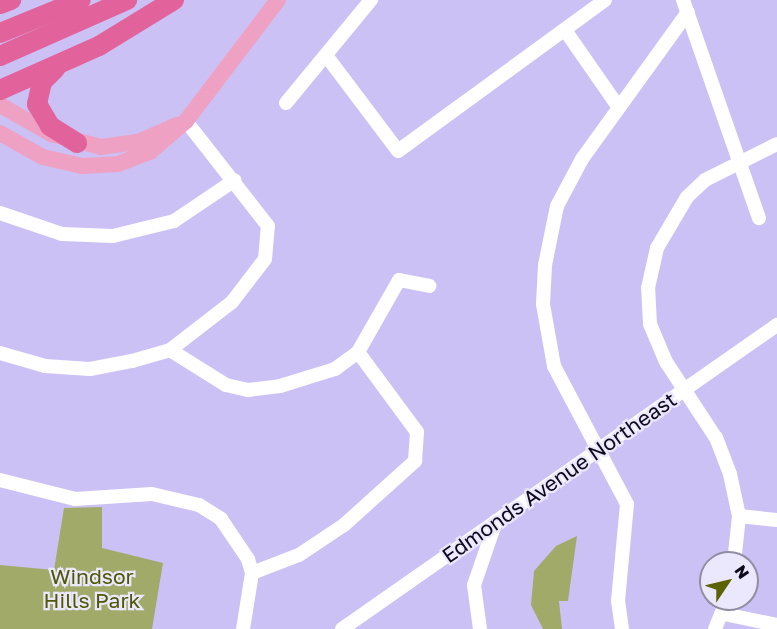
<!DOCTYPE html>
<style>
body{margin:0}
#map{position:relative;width:777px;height:629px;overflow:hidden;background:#ccc1f5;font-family:"Golos Text",sans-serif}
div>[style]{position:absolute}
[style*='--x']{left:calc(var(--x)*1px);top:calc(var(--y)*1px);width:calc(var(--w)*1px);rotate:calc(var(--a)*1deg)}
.green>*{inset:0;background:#a2aa6a}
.minor>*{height:14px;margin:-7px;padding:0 7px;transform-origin:7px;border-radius:7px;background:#fff}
.major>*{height:16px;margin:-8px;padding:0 8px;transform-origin:8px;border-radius:8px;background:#eea1c3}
.highway>*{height:20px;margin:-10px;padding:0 10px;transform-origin:10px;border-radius:10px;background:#e2639b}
span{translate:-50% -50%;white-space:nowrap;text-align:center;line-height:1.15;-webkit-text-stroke:4.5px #ebe7fc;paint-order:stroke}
.street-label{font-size:21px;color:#0d081a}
.park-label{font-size:21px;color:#505703}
.north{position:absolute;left:699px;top:551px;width:60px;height:60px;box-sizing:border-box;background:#ebe7fc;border:2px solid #928ea2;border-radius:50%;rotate:55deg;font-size:16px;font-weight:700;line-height:24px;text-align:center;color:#0d081a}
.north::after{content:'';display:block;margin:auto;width:21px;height:27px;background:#5b6200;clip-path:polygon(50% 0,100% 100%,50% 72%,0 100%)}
</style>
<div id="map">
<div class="green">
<div style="clip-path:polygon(102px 507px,102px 548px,163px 563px,152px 629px,0 629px,0 565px,54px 570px,64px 508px)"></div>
<div style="clip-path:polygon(577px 536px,568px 601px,559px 601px,562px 629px,543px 629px,531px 605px,534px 571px,556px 546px)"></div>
</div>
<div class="minor">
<div style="--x:683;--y:0;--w:231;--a:70.8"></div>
<div style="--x:567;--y:33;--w:88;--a:55.2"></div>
<div style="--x:328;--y:58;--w:116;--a:53"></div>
<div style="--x:398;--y:151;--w:256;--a:-36.1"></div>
<div style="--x:286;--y:103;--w:134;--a:-50.5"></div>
<div style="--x:0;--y:213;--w:65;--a:18.7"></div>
<div style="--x:62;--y:234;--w:51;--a:2.2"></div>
<div style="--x:113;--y:236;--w:63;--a:-13.8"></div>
<div style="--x:174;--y:221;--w:73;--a:-33.9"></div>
<div style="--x:170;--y:350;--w:66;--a:32"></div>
<div style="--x:226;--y:385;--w:23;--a:13"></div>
<div style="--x:248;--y:390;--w:32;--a:-7"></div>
<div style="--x:280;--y:386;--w:58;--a:-17.2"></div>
<div style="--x:335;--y:369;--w:29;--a:-36"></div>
<div style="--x:358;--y:352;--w:83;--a:-60.3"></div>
<div style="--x:399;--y:280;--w:31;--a:11"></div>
<div style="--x:0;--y:353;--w:47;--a:16.1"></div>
<div style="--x:45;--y:366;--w:45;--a:3.8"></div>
<div style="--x:90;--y:369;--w:43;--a:-10.8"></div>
<div style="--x:132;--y:361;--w:40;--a:-16"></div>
<div style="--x:170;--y:350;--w:78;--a:-37.7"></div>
<div style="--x:232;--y:302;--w:54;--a:-52.5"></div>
<div style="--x:265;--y:259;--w:33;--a:-85"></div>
<div style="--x:268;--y:226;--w:133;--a:-128"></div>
<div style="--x:0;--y:480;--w:77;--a:14.2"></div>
<div style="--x:75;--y:499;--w:77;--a:-3.7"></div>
<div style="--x:152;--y:494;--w:48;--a:13.2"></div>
<div style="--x:199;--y:505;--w:26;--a:32"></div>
<div style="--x:221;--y:519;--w:48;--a:56"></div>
<div style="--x:248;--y:559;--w:15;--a:74"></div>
<div style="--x:252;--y:573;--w:57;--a:99.1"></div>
<div style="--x:739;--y:516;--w:38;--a:6"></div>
<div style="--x:734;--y:563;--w:47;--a:-83.9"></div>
<div style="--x:739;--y:516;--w:43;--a:-102.1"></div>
<div style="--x:730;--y:474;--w:39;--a:-111"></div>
<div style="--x:716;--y:438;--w:91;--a:-123.3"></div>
<div style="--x:666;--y:362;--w:41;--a:-112.8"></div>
<div style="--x:650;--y:324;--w:36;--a:-93"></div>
<div style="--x:648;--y:288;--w:41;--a:-77.3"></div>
<div style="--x:657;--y:248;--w:59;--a:-59.5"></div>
<div style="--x:687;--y:197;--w:25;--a:-43"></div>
<div style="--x:705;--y:180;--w:80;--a:-26.6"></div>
<div style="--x:252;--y:573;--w:50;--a:-21"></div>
<div style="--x:299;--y:555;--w:54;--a:-33.7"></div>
<div style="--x:344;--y:525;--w:96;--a:-42"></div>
<div style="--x:415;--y:461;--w:29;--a:-86"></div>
<div style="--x:417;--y:432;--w:99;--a:-126.4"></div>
<div style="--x:724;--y:614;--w:54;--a:11.7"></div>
<div style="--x:342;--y:629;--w:531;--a:-34.95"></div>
<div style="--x:480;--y:629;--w:44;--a:-97.8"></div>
<div style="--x:474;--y:585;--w:68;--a:-71"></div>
<div style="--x:622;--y:629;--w:28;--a:-98"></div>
<div style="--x:618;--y:601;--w:97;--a:-84.7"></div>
<div style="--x:627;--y:504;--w:156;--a:-117.9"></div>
<div style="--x:554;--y:366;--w:63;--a:-100.1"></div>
<div style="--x:543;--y:304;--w:39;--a:-87"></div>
<div style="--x:545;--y:265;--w:60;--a:-78.5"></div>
<div style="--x:557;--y:206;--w:53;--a:-62"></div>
<div style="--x:582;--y:159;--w:181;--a:-54.2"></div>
<div style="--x:715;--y:629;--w:32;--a:-68"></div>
</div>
<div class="major">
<div style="--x:0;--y:105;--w:59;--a:29.6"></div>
<div style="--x:51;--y:134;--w:52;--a:14.6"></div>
<div style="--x:101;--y:147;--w:37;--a:-8"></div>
<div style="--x:138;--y:142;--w:43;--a:-23.6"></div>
<div style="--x:0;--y:133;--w:49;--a:29.2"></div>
<div style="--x:43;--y:157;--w:40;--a:13"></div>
<div style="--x:82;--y:166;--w:36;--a:-3"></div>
<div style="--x:118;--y:164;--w:34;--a:-21"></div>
<div style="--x:150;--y:152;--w:48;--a:-40.7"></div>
<div style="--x:186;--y:121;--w:152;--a:-52.8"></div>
</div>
<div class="highway">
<div style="--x:0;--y:4;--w:12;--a:-20"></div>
<div style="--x:0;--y:33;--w:87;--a:-22.2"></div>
<div style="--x:0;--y:56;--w:139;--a:-23.8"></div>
<div style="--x:55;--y:69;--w:18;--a:135"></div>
<div style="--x:42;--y:82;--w:23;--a:103"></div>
<div style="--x:37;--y:104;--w:26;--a:59"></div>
<div style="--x:50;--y:126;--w:32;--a:32"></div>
<div style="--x:0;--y:90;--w:108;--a:-24"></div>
<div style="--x:99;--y:46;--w:88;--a:-31.5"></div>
</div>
<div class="street-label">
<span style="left:559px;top:477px;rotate:-35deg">Edmonds Avenue Northeast</span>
</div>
<div class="park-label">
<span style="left:92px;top:588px">Windsor<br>Hills Park</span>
</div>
<div class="north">N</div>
</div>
